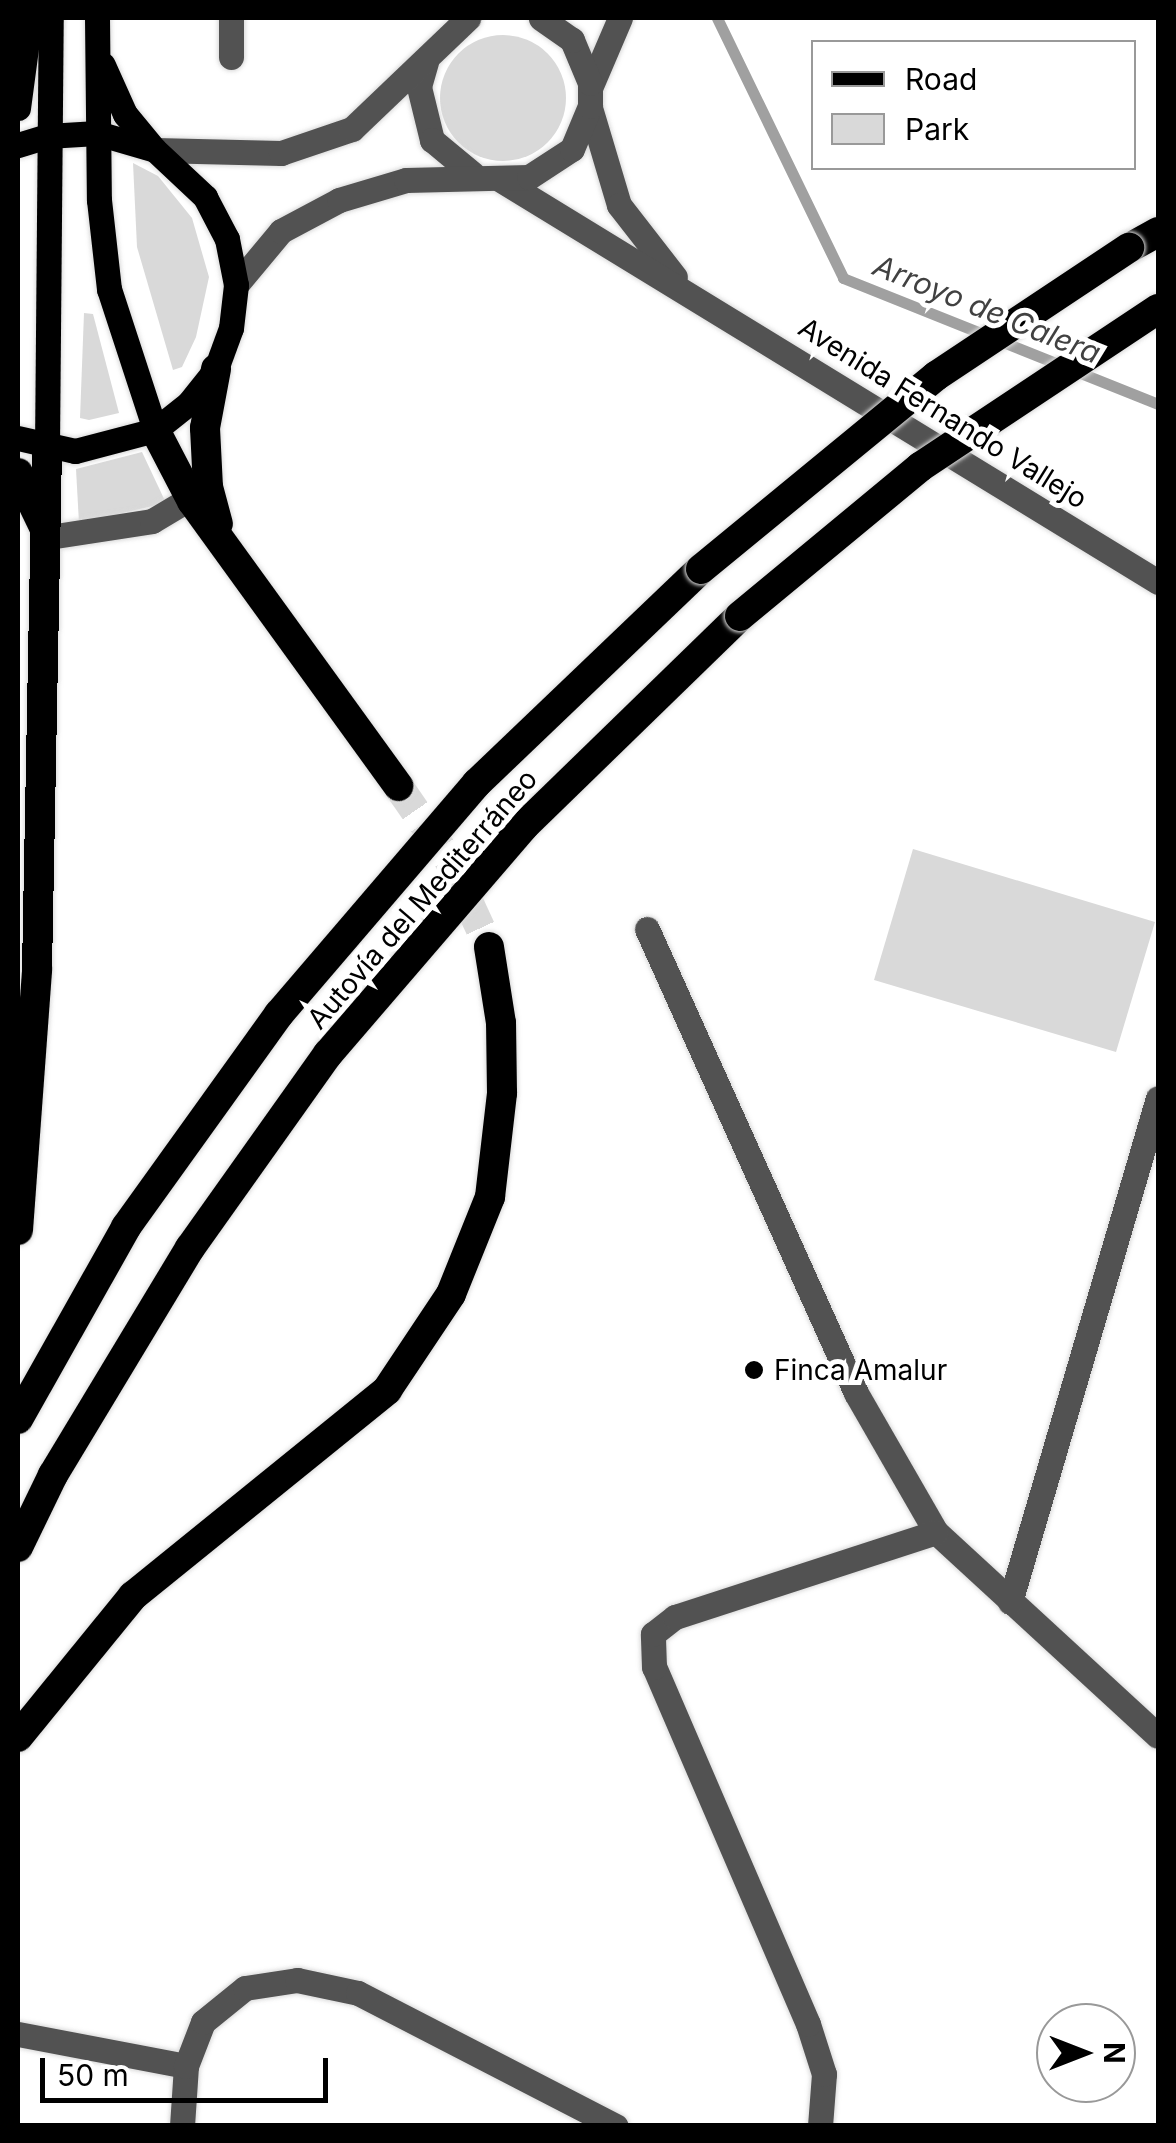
<!DOCTYPE html>
<meta charset="utf-8">
<style>
body{margin:0}
#map{position:relative;width:1176px;height:2143px;overflow:hidden;background:#fff;font-family:Inter,sans-serif}
div>[style]{position:absolute}
[style*='--x']{left:calc(var(--x)*1px);top:calc(var(--y)*1px);width:calc(var(--w)*1px);rotate:calc(var(--a)*1deg)}
.green>*{inset:0;background:#d9d9d9}
.round{border-radius:50%}
.stream>*{height:11px;margin:-5.5px;padding:0 5.5px;transform-origin:5.5px;border-radius:5.5px;background:#a0a0a0}
.highway-tunnel>*{height:30px;margin-top:-15px;transform-origin:0;background:repeating-linear-gradient(90deg,#d9d9d9 0 30px,transparent 0 45px)}
.roads{filter:drop-shadow(0 0 2px #dbdbdb) drop-shadow(0 0 2px #dbdbdb)}
.minor>*{height:25px;margin:-12.5px;padding:0 12.5px;transform-origin:12.5px;border-radius:12.5px;background:#525252}
.major>*{height:25px;margin:-12.5px;padding:0 12.5px;transform-origin:12.5px;border-radius:12.5px;background:#000}
.highway>*{height:30px;margin:-15px;padding:0 15px;transform-origin:15px;border-radius:15px;background:#000}
.bridges{filter:drop-shadow(0 0 2px #dbdbdb) drop-shadow(0 0 2px #dbdbdb)}
.highway-bridge>*{height:30px;margin:-15px;padding:0 15px;transform-origin:15px;border-radius:15px;background:#000}
.dots>*{width:28px;height:28px;translate:-50% -50%;box-sizing:border-box;border:5px solid #fff;border-radius:50%}
span{translate:-50% -50%;white-space:nowrap;text-align:center;line-height:1.15;-webkit-text-stroke:10px #fff;paint-order:stroke}
.street-label{font-size:28px;color:#000}
.poi-label{font-size:28px;color:#000}
.left{translate:0 -50%;text-align:left}
.water-label{font-size:30px;color:#414141;font-style:italic}
.frame{position:absolute;inset:0;border:20px solid #000;pointer-events:none}
.legend{position:absolute;left:811px;top:40px;width:325px;height:130px;box-sizing:border-box;background:#fff;border:2px solid #999;margin:0;padding:12px 18px;list-style:none;font-size:30px;color:#000}
.legend li{display:flex;align-items:center;gap:20px;height:50px}
.legend b{width:50px;border:2px solid #999}
.north{position:absolute;left:1036px;top:2003px;width:100px;height:100px;box-sizing:border-box;background:#fff;border:2px solid #999;border-radius:50%;rotate:90deg;font-size:28px;font-weight:700;line-height:40px;text-align:center;color:#000}
.north::after{content:'';display:block;margin:auto;width:35px;height:45px;background:#000;clip-path:polygon(50% 0,100% 100%,50% 72%,0 100%)}
.scale{position:absolute;left:40px;top:2058px;width:288px;height:45px;box-sizing:border-box;border:5px solid #000;border-top:0;padding-left:12px;font-size:30px;line-height:35px;white-space:nowrap;color:#000;-webkit-text-stroke:8px #fff;paint-order:stroke}
</style>
<div id="map">
<div class="green">
<div class="round" style="left:440px;top:35px;width:126px;height:126px"></div>
<div style="clip-path:polygon(133px 163px,158px 176px,192px 218px,209px 277px,196px 337px,182px 367px,173px 370px,137px 247px)"></div>
<div style="clip-path:polygon(84px 313px,93px 314px,119px 413px,89px 420px,80px 418px)"></div>
<div style="clip-path:polygon(142px 452px,166px 503px,79px 523px,76px 469px)"></div>
<div style="clip-path:polygon(913px 849px,1155px 922px,1116px 1052px,874px 980px)"></div>
</div>
<div class="stream">
<div style="--x:717;--y:18;--w:289;--a:64.1"></div>
<div style="--x:843;--y:278;--w:339;--a:21.8"></div>
</div>
<div class="highway-tunnel">
<div style="--x:398;--y:786;--w:90;--a:55.4"></div>
<div style="--x:449;--y:860;--w:96;--a:65.3"></div>
</div>
<div class="roads">
<div class="minor">
<div style="--x:231;--y:57;--w:39;--a:-90"></div>
<div style="--x:426;--y:62;--w:26;--a:106"></div>
<div style="--x:419;--y:87;--w:55;--a:76.2"></div>
<div style="--x:432;--y:140;--w:53;--a:39.7"></div>
<div style="--x:590;--y:88;--w:76;--a:-66.8"></div>
<div style="--x:591;--y:111;--w:98;--a:73.4"></div>
<div style="--x:619;--y:205;--w:91;--a:52.1"></div>
<div style="--x:155;--y:150;--w:126;--a:1.4"></div>
<div style="--x:281;--y:153;--w:75;--a:-18.7"></div>
<div style="--x:352;--y:129;--w:161;--a:-43.7"></div>
<div style="--x:501;--y:180;--w:770;--a:31.46"></div>
<div style="--x:236;--y:285;--w:70;--a:-50.2"></div>
<div style="--x:281;--y:231;--w:66;--a:-28.1"></div>
<div style="--x:339;--y:200;--w:70;--a:-16.6"></div>
<div style="--x:406;--y:180;--w:123;--a:-1.4"></div>
<div style="--x:529;--y:177;--w:51;--a:-33.1"></div>
<div style="--x:572;--y:149;--w:47;--a:-67.3"></div>
<div style="--x:590;--y:106;--w:23;--a:-90"></div>
<div style="--x:590;--y:83;--w:47;--a:-112.7"></div>
<div style="--x:572;--y:40;--w:38;--a:-145"></div>
<div style="--x:49;--y:537;--w:104;--a:-8.8"></div>
<div style="--x:152;--y:521;--w:61;--a:-30.8"></div>
<div style="--x:647;--y:929;--w:509;--a:65.75"></div>
<div style="--x:856;--y:1393;--w:160;--a:60.1"></div>
<div style="--x:936;--y:1532;--w:301;--a:42.6"></div>
<div style="--x:1010;--y:1602;--w:525;--a:-73.64"></div>
<div style="--x:18;--y:2034;--w:171;--a:10.8"></div>
<div style="--x:182;--y:2126;--w:60;--a:-86.2"></div>
<div style="--x:186;--y:2066;--w:47;--a:-68.9"></div>
<div style="--x:203;--y:2022;--w:54;--a:-39"></div>
<div style="--x:245;--y:1988;--w:53;--a:-8.7"></div>
<div style="--x:297;--y:1980;--w:62;--a:12"></div>
<div style="--x:358;--y:1993;--w:290;--a:27.3"></div>
<div style="--x:820;--y:2126;--w:52;--a:-85.6"></div>
<div style="--x:824;--y:2074;--w:52;--a:-107.7"></div>
<div style="--x:808;--y:2024;--w:389;--a:-113.3"></div>
<div style="--x:654;--y:1667;--w:33;--a:-92"></div>
<div style="--x:653;--y:1634;--w:28;--a:-38"></div>
<div style="--x:675;--y:1617;--w:274;--a:-18"></div>
</div>
<div class="major">
<div style="--x:97;--y:18;--w:182;--a:89.4"></div>
<div style="--x:99;--y:200;--w:90;--a:83.6"></div>
<div style="--x:109;--y:289;--w:148;--a:71.9"></div>
<div style="--x:103;--y:65;--w:54;--a:65.8"></div>
<div style="--x:125;--y:114;--w:45;--a:50.4"></div>
<div style="--x:18;--y:108;--w:91;--a:-82.4"></div>
<div style="--x:18;--y:145;--w:30;--a:-17"></div>
<div style="--x:47;--y:136;--w:50;--a:-3.4"></div>
<div style="--x:97;--y:133;--w:60;--a:16.3"></div>
<div style="--x:155;--y:150;--w:69;--a:43.2"></div>
<div style="--x:205;--y:197;--w:47;--a:62.4"></div>
<div style="--x:227;--y:239;--w:47;--a:78.9"></div>
<div style="--x:236;--y:285;--w:43;--a:96.6"></div>
<div style="--x:231;--y:328;--w:44;--a:110.1"></div>
<div style="--x:216;--y:369;--w:43;--a:128.5"></div>
<div style="--x:189;--y:403;--w:43;--a:141.5"></div>
<div style="--x:155;--y:430;--w:83;--a:165.3"></div>
<div style="--x:75;--y:451;--w:58;--a:-167.2"></div>
<div style="--x:47;--y:448;--w:430;--a:-89.5"></div>
</div>
<div class="highway">
<div style="--x:1129;--y:248;--w:33;--a:-29"></div>
<div style="--x:216;--y:369;--w:60;--a:100.6"></div>
<div style="--x:205;--y:428;--w:59;--a:87.1"></div>
<div style="--x:208;--y:487;--w:38;--a:75"></div>
<div style="--x:155;--y:430;--w:80;--a:62.5"></div>
<div style="--x:192;--y:501;--w:352;--a:54.1"></div>
<div style="--x:18;--y:473;--w:58;--a:64.3"></div>
<div style="--x:18;--y:1230;--w:261;--a:-85.8"></div>
<div style="--x:37;--y:970;--w:522;--a:-88.9"></div>
<div style="--x:18;--y:1419;--w:220;--a:-60.6"></div>
<div style="--x:126;--y:1227;--w:262;--a:-54.3"></div>
<div style="--x:279;--y:1014;--w:304;--a:-49.4"></div>
<div style="--x:477;--y:783;--w:310;--a:-43.7"></div>
<div style="--x:18;--y:1547;--w:80;--a:-64.1"></div>
<div style="--x:53;--y:1475;--w:265;--a:-58.9"></div>
<div style="--x:190;--y:1248;--w:238;--a:-54.6"></div>
<div style="--x:328;--y:1054;--w:301;--a:-49.3"></div>
<div style="--x:524;--y:826;--w:301;--a:-44.2"></div>
<div style="--x:18;--y:1737;--w:182;--a:-50.8"></div>
<div style="--x:133;--y:1596;--w:327;--a:-39"></div>
<div style="--x:387;--y:1390;--w:115;--a:-56.3"></div>
<div style="--x:451;--y:1294;--w:105;--a:-68.1"></div>
<div style="--x:490;--y:1197;--w:105;--a:-83.4"></div>
<div style="--x:502;--y:1093;--w:70;--a:-90.8"></div>
<div style="--x:501;--y:1023;--w:77;--a:-99"></div>
</div>
</div>
<div class="bridges">
<div class="highway-bridge">
<div style="--x:701;--y:569;--w:304;--a:-39.4"></div>
<div style="--x:936;--y:376;--w:232;--a:-33.6"></div>
<div style="--x:740;--y:616;--w:234;--a:-39.6"></div>
<div style="--x:920;--y:467;--w:286;--a:-33.6"></div>
</div>
</div>
<div class="dots">
<div style="left:754px;top:1370px;background:#000"></div>
</div>
<div class="street-label">
<span style="left:943px;top:413px;rotate:32deg">Avenida Fernando Vallejo</span>
<span style="left:422px;top:899px;rotate:-49deg">Autovía del Mediterráneo</span>
</div>
<div class="poi-label">
<span class="left" style="left:774px;top:1370px">Finca Amalur</span>
</div>
<div class="water-label">
<span style="left:987px;top:309px;rotate:22deg">Arroyo de Calera</span>
</div>
<div class="frame"></div>
<ul class="legend">
<li><b style="height:12px;background:#000"></b>Road</li>
<li><b style="height:28px;background:#d9d9d9"></b>Park</li>
</ul>
<div class="north">N</div>
<div class="scale">50 m</div>
</div>
